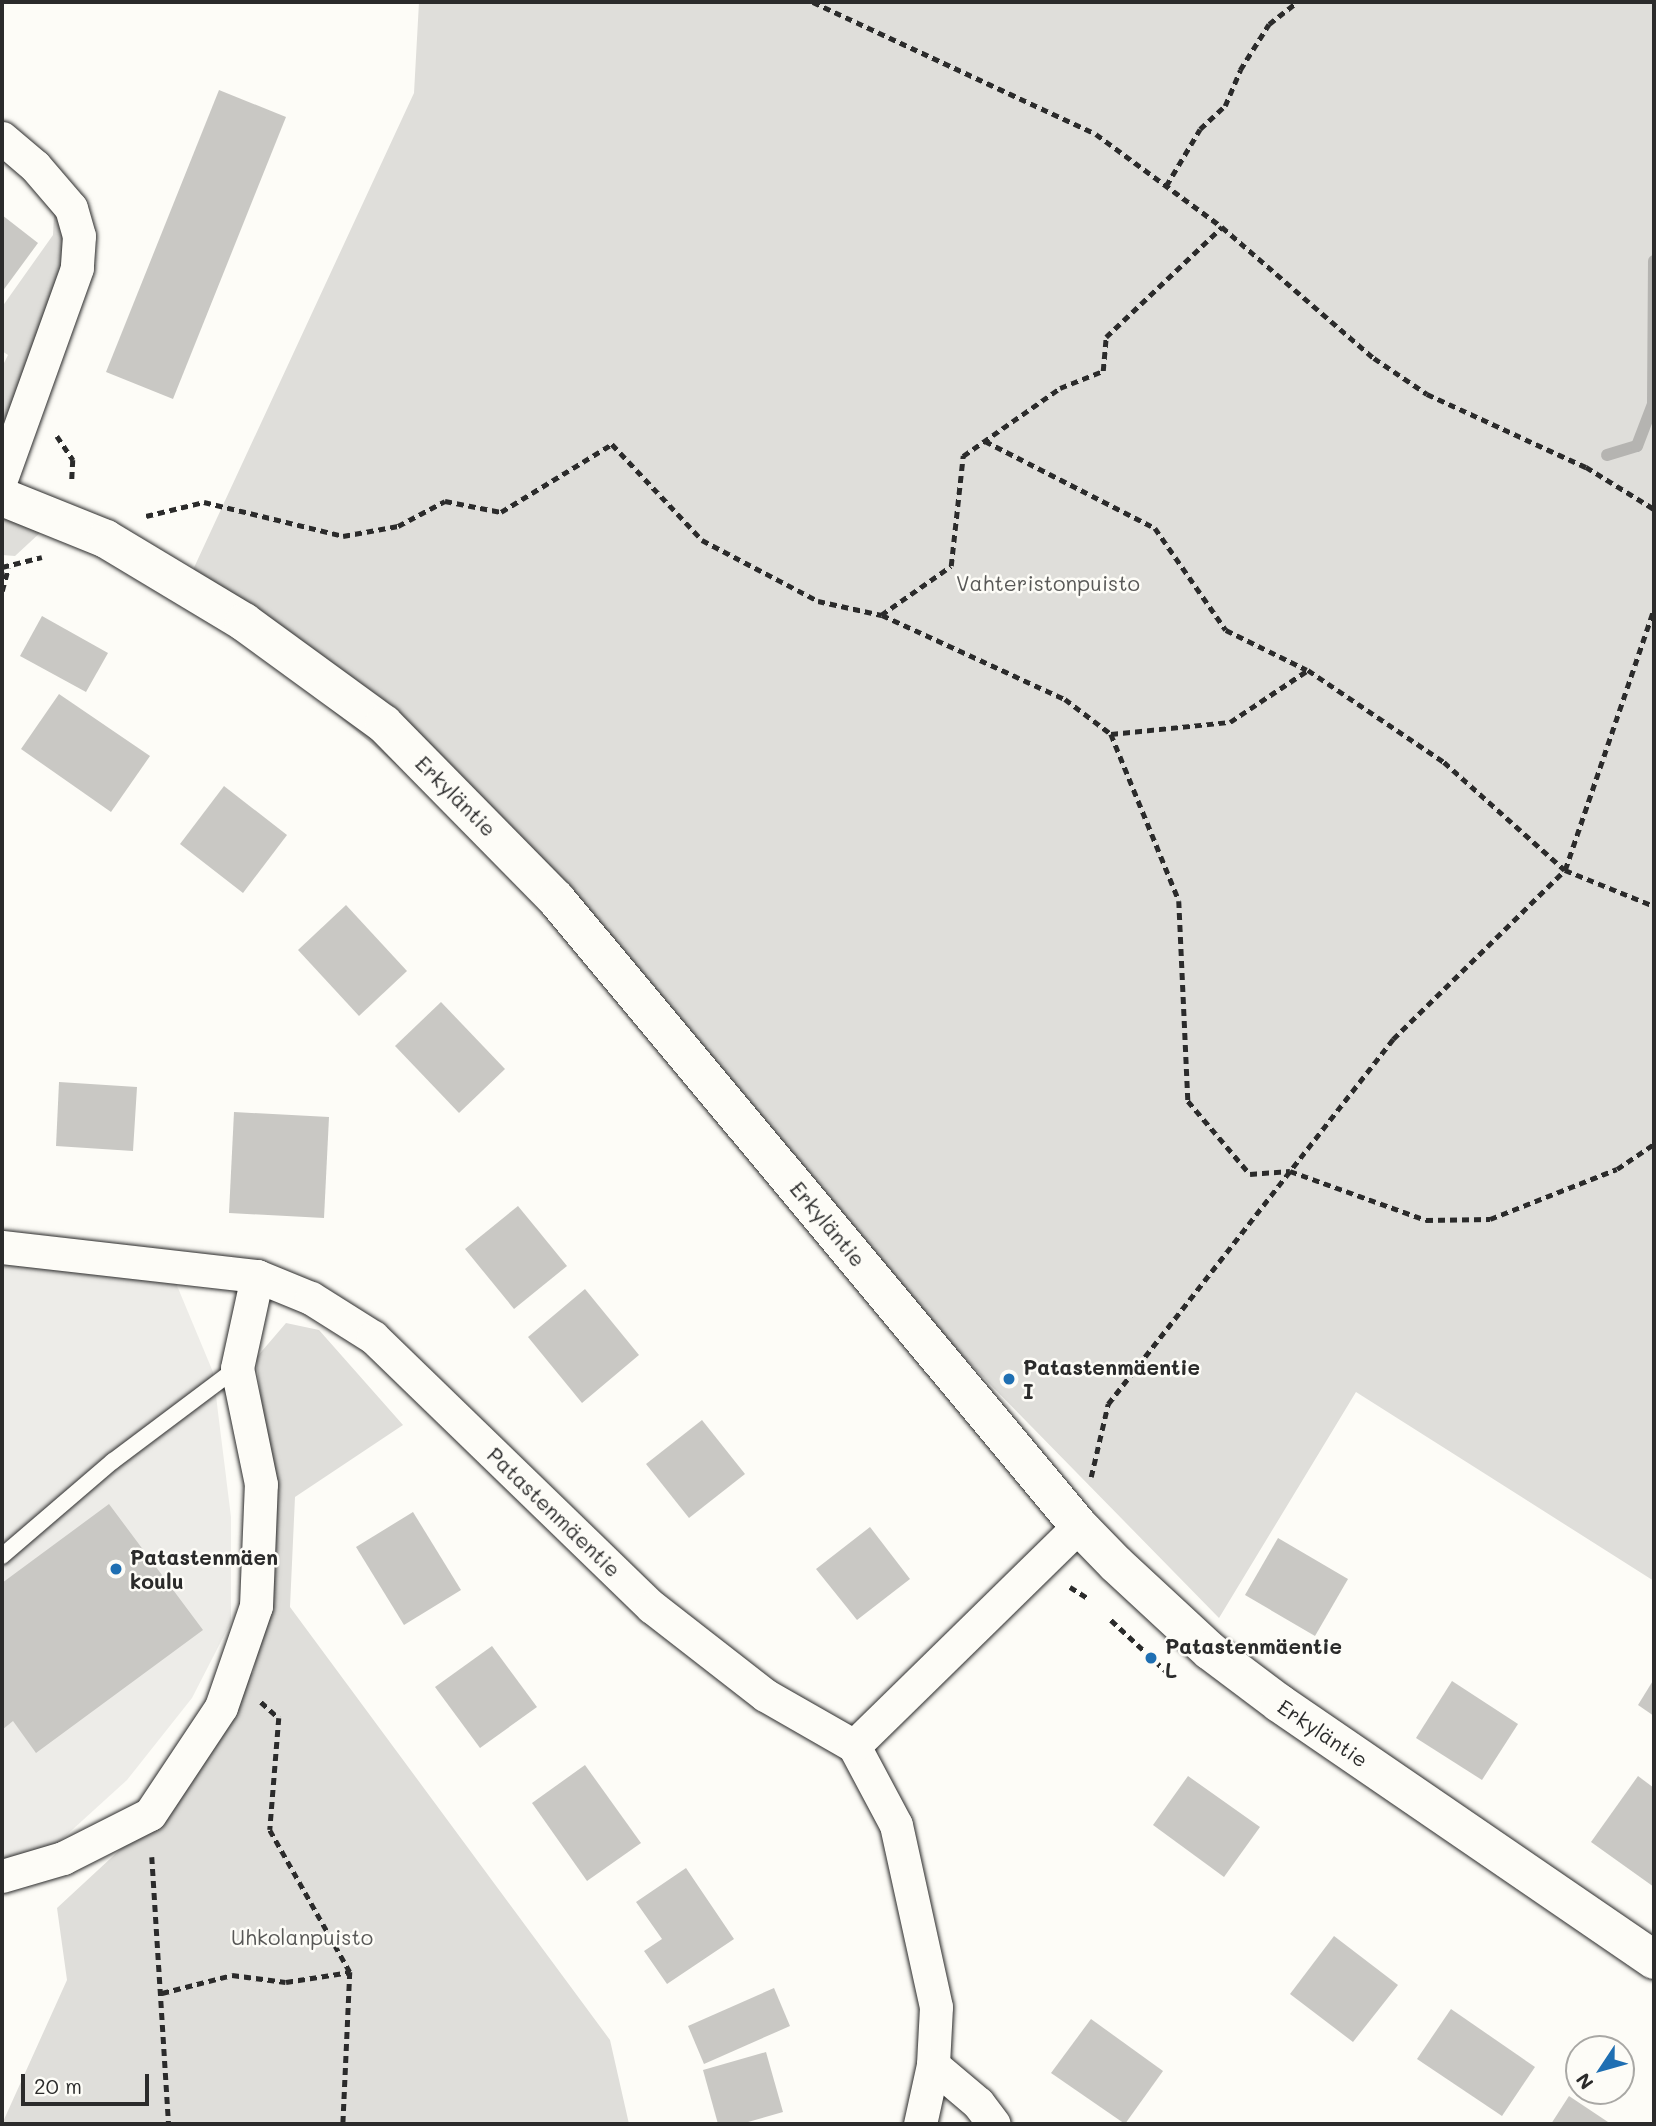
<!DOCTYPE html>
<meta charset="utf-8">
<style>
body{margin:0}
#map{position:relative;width:1656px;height:2126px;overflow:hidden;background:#fdfcf7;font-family:Mali,sans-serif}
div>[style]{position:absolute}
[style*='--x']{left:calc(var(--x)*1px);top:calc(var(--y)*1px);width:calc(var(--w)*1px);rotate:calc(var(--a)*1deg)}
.built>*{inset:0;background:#edece8}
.green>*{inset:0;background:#dfdeda}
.stream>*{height:12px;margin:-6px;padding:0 6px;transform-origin:6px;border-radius:6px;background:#b5b4b1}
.building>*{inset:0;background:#c9c8c4}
.path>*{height:4.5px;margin-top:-2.25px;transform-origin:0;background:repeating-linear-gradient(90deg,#2b2b2b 0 7px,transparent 0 12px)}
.roads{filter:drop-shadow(0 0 2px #2b2b2b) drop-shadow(0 0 2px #2b2b2b)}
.service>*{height:16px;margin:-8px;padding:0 8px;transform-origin:8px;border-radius:8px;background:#fdfcf7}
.minor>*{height:33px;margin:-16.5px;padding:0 16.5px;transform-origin:16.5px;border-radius:16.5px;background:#fdfcf7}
.tertiary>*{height:38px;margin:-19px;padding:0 19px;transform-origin:19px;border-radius:19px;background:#fdfcf7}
.dots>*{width:19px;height:19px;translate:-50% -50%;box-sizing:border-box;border:4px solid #fdfcf7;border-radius:50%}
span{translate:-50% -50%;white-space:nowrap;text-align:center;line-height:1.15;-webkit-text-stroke:5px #fdfcf7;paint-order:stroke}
.park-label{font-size:21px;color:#585857}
.street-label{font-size:21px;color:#2b2b2b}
.poi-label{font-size:21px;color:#2b2b2b;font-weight:700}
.left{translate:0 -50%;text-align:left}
.frame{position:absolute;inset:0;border:4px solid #2b2b2b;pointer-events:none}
.north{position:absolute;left:1565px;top:2035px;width:70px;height:70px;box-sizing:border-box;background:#fdfcf7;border:2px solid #a9a8a5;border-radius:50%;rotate:234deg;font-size:19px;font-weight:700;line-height:28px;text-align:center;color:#2b2b2b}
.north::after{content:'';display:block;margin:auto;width:24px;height:32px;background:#1f6fb2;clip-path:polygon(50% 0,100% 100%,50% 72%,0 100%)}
.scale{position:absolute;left:21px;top:2074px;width:128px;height:32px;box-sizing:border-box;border:4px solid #2b2b2b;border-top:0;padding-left:9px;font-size:21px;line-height:24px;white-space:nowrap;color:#2b2b2b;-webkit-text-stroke:5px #fdfcf7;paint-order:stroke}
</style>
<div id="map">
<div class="built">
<div style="clip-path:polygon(2px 1257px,173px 1276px,213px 1372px,231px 1517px,231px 1622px,192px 1698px,127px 1780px,50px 1850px,2px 1862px)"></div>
</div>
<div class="green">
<div style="clip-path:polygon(419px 2px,1654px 2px,1654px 1581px,1356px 1392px,1219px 1618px,796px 1186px,556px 899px,185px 587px,414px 93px)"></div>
<div style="clip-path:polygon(2px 147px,74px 238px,52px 304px,2px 426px,2px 367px,8px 355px,2px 351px,2px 307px,53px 235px,54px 215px,26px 179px,2px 161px)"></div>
<div style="clip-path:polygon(2px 518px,42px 531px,15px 556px,2px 555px)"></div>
<div style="clip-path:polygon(286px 1323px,319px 1330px,403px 1425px,295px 1497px,290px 1607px,610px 2040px,629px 2124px,2px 2124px,67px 1980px,57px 1908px,192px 1783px,232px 1675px,253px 1673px,273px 1584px,267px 1448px,256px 1358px)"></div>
</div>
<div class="stream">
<div style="--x:1607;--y:455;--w:31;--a:-17"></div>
<div style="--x:1637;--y:446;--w:45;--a:-69.1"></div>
<div style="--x:1653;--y:404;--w:143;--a:-89.6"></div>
</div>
<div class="building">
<div style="clip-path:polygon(219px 90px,286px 117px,173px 399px,106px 372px)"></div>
<div style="clip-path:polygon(2px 215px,38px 243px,2px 292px)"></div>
<div style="clip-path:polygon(42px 616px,108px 653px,86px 692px,20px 656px)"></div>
<div style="clip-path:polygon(59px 694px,150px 756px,111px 812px,21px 749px)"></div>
<div style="clip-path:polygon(224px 786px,287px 835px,243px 893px,180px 844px)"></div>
<div style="clip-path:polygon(346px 905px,407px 971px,359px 1016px,298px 950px)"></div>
<div style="clip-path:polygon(441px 1002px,505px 1069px,459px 1113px,395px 1046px)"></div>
<div style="clip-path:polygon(59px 1082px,137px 1087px,133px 1151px,56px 1146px)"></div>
<div style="clip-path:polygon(234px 1112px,329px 1117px,324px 1218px,229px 1213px)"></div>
<div style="clip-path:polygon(518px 1206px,567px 1266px,514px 1309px,465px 1249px)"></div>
<div style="clip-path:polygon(585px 1289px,639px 1355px,582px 1403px,528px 1337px)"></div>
<div style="clip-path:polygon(702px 1420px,745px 1474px,689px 1518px,646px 1464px)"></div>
<div style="clip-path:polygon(109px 1504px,203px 1630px,36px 1753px,13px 1721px,2px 1730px,2px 1583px)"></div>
<div style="clip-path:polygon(413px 1512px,461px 1590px,404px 1625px,356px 1547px)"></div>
<div style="clip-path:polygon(870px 1527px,910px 1579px,857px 1620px,816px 1569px)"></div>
<div style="clip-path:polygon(1278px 1538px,1348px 1579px,1315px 1636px,1245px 1595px)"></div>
<div style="clip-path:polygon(492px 1646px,537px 1707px,480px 1748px,435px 1687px)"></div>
<div style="clip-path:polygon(1654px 1679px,1654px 1716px,1638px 1705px)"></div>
<div style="clip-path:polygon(1452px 1681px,1518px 1724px,1482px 1780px,1416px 1738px)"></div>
<div style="clip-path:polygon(585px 1765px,641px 1843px,587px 1881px,532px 1803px)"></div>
<div style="clip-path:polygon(1188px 1776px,1260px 1827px,1224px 1877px,1153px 1825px)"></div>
<div style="clip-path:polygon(1638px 1776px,1654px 1788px,1654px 1887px,1591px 1842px)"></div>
<div style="clip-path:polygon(686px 1868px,734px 1939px,667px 1984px,644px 1951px,662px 1939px,636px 1902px)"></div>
<div style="clip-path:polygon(1334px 1936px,1398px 1985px,1353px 2042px,1290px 1994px)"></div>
<div style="clip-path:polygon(774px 1988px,790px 2026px,704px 2064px,688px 2026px)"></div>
<div style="clip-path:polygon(1451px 2009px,1535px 2067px,1502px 2116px,1417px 2059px)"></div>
<div style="clip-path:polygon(1091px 2019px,1163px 2071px,1125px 2124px,1051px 2073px)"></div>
<div style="clip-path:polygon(766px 2052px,783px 2112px,741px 2124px,718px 2124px,703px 2070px)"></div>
<div style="clip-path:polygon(1569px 2096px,1611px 2124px,1551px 2124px)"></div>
</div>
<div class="path">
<div style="--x:813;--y:2;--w:312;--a:25"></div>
<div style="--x:1096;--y:134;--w:157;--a:36.4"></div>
<div style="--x:1222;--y:227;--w:201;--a:40.8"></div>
<div style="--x:1374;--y:358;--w:64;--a:34.2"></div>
<div style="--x:1427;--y:394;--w:175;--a:24.7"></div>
<div style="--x:1586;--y:467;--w:80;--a:31.7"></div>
<div style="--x:1166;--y:186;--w:66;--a:-59.2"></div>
<div style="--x:1200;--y:129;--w:34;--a:-43"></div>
<div style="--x:1225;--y:106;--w:39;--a:-67"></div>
<div style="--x:1240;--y:70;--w:54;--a:-57.8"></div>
<div style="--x:1269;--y:24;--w:36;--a:-38"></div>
<div style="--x:57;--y:436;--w:29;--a:56"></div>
<div style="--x:73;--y:460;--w:21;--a:93"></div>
<div style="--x:985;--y:441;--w:191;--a:27.1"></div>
<div style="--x:1155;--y:528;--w:124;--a:55.2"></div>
<div style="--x:1226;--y:630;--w:90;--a:26.3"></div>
<div style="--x:146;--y:516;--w:60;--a:-13.6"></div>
<div style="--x:204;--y:502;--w:143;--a:13.7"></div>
<div style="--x:343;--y:536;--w:56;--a:-10.3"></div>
<div style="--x:398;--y:526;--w:53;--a:-28"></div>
<div style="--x:445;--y:501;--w:57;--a:11.1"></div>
<div style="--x:501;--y:512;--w:130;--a:-31.5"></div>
<div style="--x:612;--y:444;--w:132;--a:46.8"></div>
<div style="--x:702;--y:540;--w:131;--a:27.7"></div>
<div style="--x:818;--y:601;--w:65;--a:12.5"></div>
<div style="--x:881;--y:615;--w:85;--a:-35"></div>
<div style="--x:951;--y:566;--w:111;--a:-83.8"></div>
<div style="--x:963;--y:456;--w:118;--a:-35"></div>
<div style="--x:1060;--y:388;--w:46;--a:-21.6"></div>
<div style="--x:1103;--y:371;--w:34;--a:-85"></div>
<div style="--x:1106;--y:337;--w:160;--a:-43.5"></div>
<div style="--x:2;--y:567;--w:41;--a:-14"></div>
<div style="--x:2;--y:591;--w:24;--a:-75"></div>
<div style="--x:882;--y:615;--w:201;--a:24.7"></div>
<div style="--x:1065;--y:699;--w:58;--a:37.3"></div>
<div style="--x:1111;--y:734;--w:120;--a:-5.8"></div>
<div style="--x:1230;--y:722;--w:94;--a:-33.7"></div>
<div style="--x:1308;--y:670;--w:164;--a:34.1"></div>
<div style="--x:1444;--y:762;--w:162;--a:41.8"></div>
<div style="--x:1565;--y:870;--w:96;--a:22"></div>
<div style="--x:1111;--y:734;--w:180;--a:67.8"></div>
<div style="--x:1179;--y:901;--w:200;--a:87.4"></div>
<div style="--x:1188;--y:1101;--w:96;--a:49.7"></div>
<div style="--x:1250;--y:1174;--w:40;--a:-4.3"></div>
<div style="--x:1290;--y:1171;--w:145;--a:19.8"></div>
<div style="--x:1426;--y:1220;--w:64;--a:-0.9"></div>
<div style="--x:1490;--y:1219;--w:136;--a:-21.5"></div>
<div style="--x:1617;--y:1169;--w:45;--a:-34"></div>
<div style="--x:1091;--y:1477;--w:75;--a:-76.9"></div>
<div style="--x:1108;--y:1404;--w:463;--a:-52"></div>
<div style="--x:1393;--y:1039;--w:241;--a:-44.5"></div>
<div style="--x:1565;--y:870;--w:277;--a:-71.2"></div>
<div style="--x:1070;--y:1587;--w:22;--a:32"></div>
<div style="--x:1111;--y:1620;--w:78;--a:42.9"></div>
<div style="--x:261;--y:1702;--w:24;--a:42"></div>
<div style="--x:279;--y:1718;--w:112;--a:94.6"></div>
<div style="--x:270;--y:1830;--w:163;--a:60.6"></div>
<div style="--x:350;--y:1972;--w:152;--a:92.6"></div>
<div style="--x:152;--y:1857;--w:268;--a:86.4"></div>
<div style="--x:162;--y:1993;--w:72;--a:-14.4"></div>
<div style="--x:232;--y:1975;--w:54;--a:7.4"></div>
<div style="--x:286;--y:1982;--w:65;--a:-8.9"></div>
</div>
<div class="roads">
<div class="service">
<div style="--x:2;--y:1556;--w:146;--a:-40.6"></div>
<div style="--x:113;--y:1461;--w:155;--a:-36.9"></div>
</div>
<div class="minor">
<div style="--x:2;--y:138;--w:43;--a:40.3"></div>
<div style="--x:35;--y:166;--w:55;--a:49.4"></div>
<div style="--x:71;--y:208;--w:29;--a:74"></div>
<div style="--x:79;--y:236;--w:32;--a:94"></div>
<div style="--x:77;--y:268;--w:221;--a:109.8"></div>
<div style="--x:2;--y:1247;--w:257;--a:6.5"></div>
<div style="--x:257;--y:1276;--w:58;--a:22.2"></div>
<div style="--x:311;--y:1298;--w:73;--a:32.2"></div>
<div style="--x:373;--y:1337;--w:388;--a:44.1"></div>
<div style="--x:652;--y:1607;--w:143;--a:37.9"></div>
<div style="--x:765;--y:1695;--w:103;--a:29.8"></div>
<div style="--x:854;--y:1746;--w:89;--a:62"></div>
<div style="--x:896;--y:1825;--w:186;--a:77.6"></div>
<div style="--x:936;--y:2007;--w:58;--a:93"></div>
<div style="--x:933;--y:2065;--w:59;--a:40.2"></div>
<div style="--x:978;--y:2103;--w:26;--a:53"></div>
<div style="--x:854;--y:1746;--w:315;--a:-44.4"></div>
<div style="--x:2;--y:1876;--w:64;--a:-16.4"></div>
<div style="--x:63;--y:1858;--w:97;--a:-26.8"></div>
<div style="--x:150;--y:1814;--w:128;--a:-56.4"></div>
<div style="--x:221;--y:1707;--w:107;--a:-70.9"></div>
<div style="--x:256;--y:1606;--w:122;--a:-87.7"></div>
<div style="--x:261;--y:1484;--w:118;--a:-101.7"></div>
<div style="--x:237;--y:1368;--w:94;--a:-77.7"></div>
<div style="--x:920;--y:2124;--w:60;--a:-77.6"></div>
</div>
<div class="tertiary">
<div style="--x:2;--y:497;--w:112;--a:22"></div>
<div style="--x:106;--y:539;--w:161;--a:31"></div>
<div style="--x:244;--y:622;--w:173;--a:36.1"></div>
<div style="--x:384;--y:724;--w:245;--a:45.5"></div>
<div style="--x:556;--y:899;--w:816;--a:50.17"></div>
<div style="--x:1079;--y:1526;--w:53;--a:45.8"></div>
<div style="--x:1116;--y:1564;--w:128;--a:42.8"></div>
<div style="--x:1210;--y:1651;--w:86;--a:37"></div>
<div style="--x:1279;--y:1703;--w:455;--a:34.4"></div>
</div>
</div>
<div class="dots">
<div style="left:1009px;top:1379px;background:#1f6fb2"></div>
<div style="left:116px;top:1569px;background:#1f6fb2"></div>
<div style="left:1151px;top:1658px;background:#1f6fb2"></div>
</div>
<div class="park-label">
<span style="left:1048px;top:583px">Vahteristonpuisto</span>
<span style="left:302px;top:1937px">Uhkolanpuisto</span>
</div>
<div class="street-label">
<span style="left:456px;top:796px;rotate:45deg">Erkyläntie</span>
<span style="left:828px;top:1224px;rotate:50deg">Erkyläntie</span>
<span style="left:554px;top:1512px;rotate:44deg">Patastenmäentie</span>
<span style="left:1323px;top:1733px;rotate:34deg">Erkyläntie</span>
</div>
<div class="poi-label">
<span class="left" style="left:1023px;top:1379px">Patastenmäentie<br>I</span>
<span class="left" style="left:130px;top:1569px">Patastenmäen<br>koulu</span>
<span class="left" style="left:1165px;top:1658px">Patastenmäentie<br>L</span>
</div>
<div class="frame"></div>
<div class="north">N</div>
<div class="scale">20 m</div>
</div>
